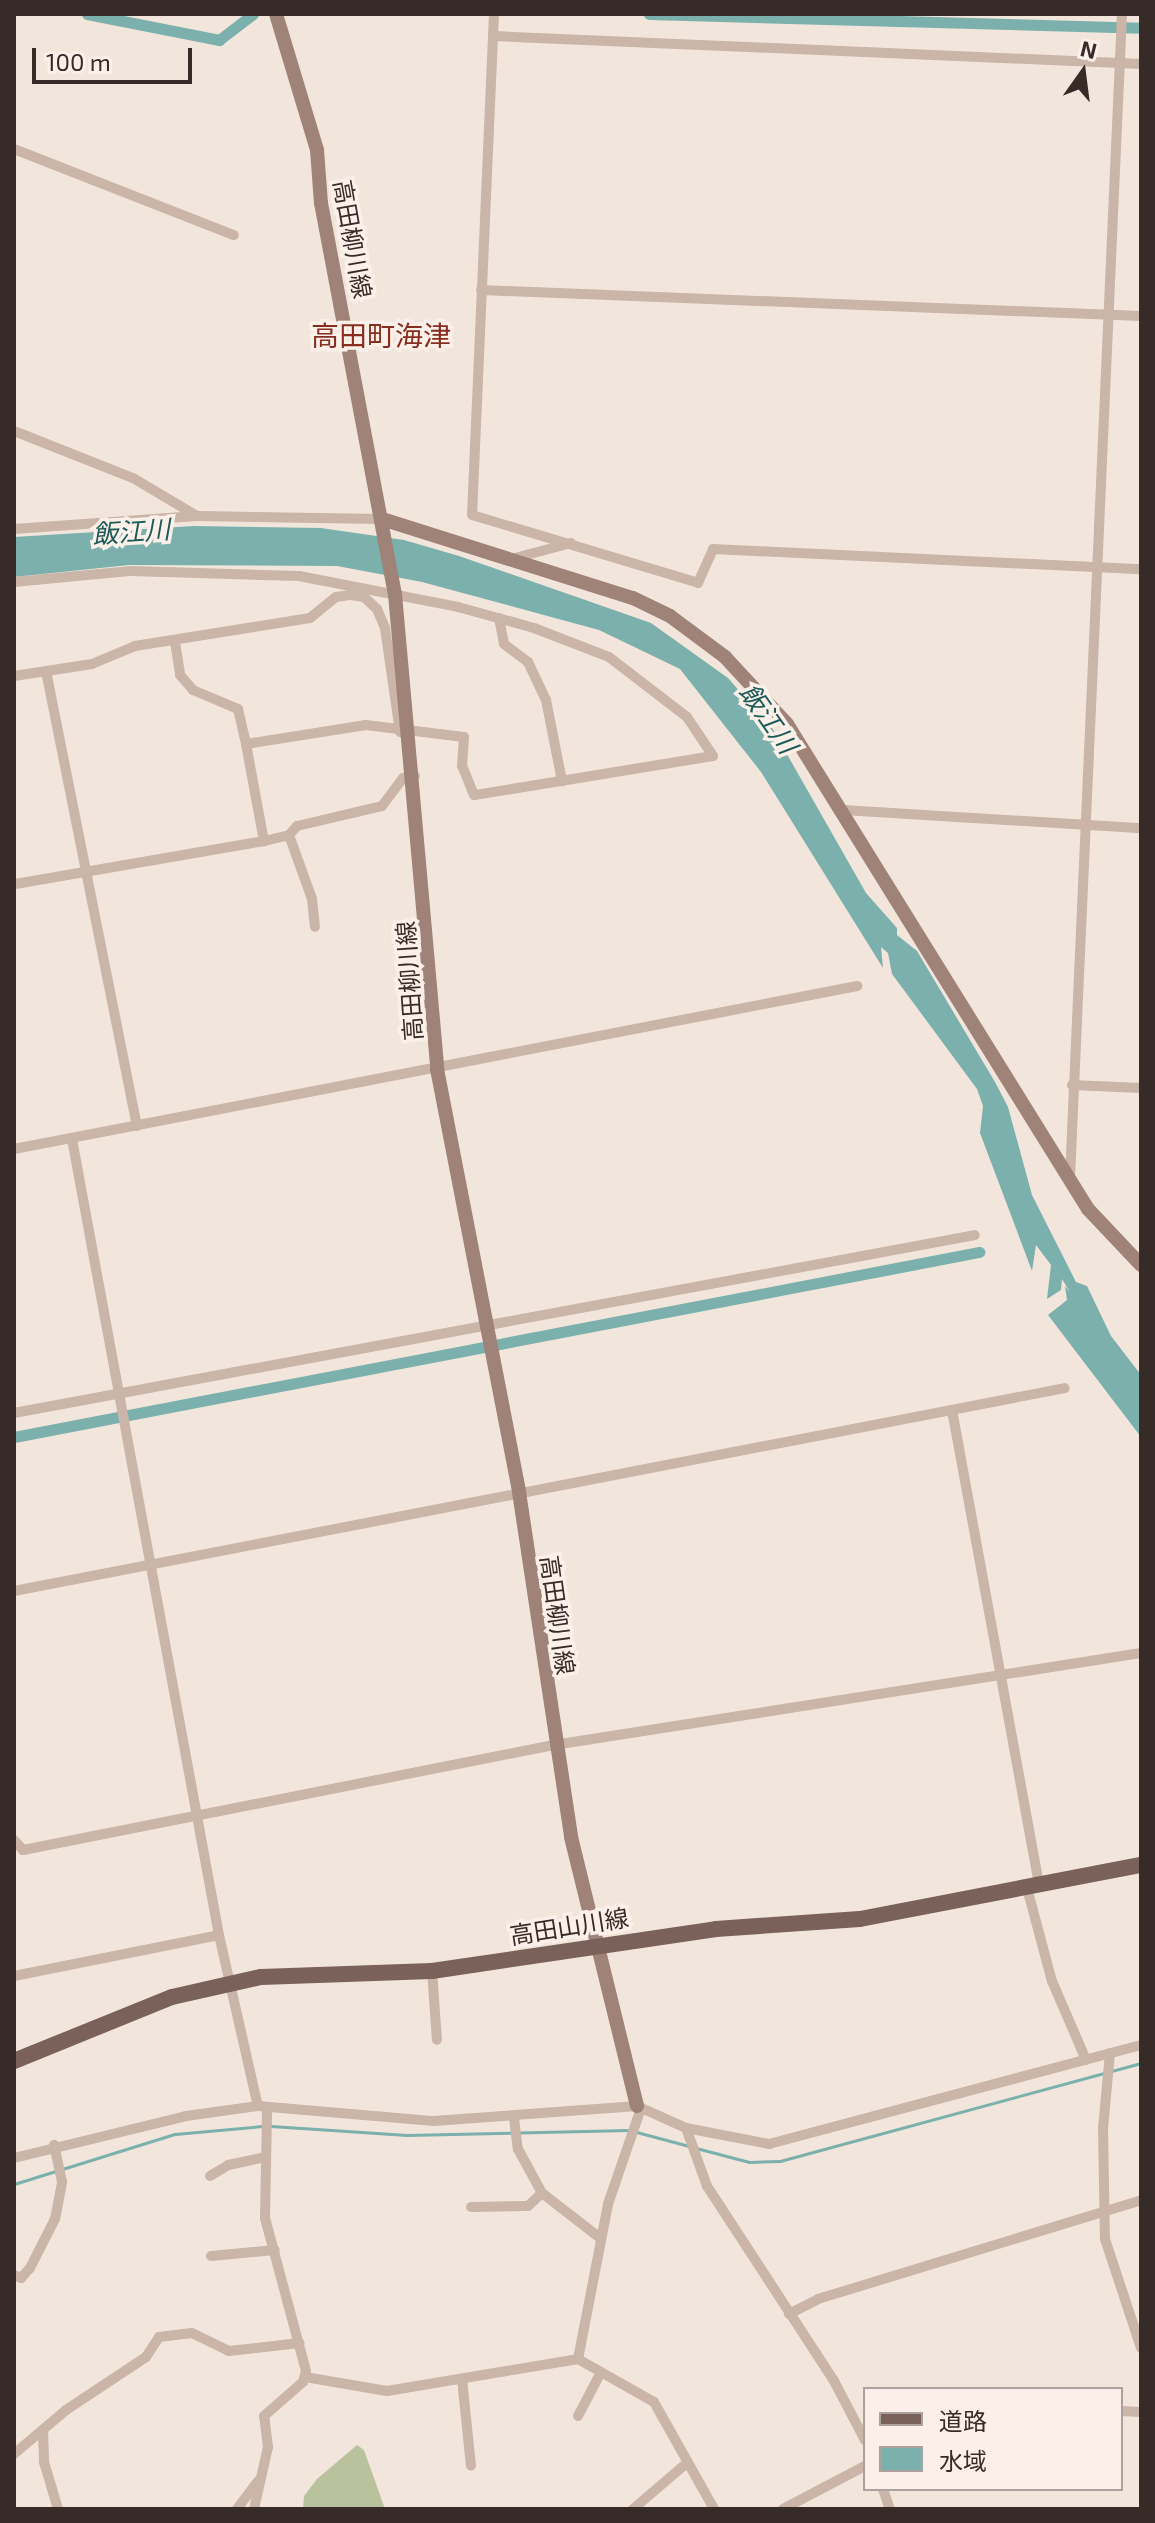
<!DOCTYPE html>
<meta charset="utf-8">
<style>
body{margin:0}
#map{position:relative;width:1155px;height:2523px;overflow:hidden;background:#f2e6dc;font-family:"Exo 2","Noto Sans JP",sans-serif}
div>[style]{position:absolute}
[style*='--x']{left:calc(var(--x)*1px);top:calc(var(--y)*1px);width:calc(var(--w)*1px);rotate:calc(var(--a)*1deg)}
.green>*{inset:0;background:#b9c29c}
.water>*{inset:0;background:#7bb0ac}
.stream>*{height:3px;margin:-1.5px;padding:0 1.5px;transform-origin:1.5px;border-radius:1.5px;background:#7bb0ac}
.canal>*{height:11px;margin:-5.5px;padding:0 5.5px;transform-origin:5.5px;border-radius:5.5px;background:#7bb0ac}
.street>*{height:10px;margin:-5px;padding:0 5px;transform-origin:5px;border-radius:5px;background:#cbb4a8}
.secondary>*{height:14px;margin:-7px;padding:0 7px;transform-origin:7px;border-radius:7px;background:#9f8379}
.primary>*{height:16px;margin:-8px;padding:0 8px;transform-origin:8px;border-radius:8px;background:#7a6159}
span{translate:-50% -50%;white-space:nowrap;text-align:center;line-height:1.15;-webkit-text-stroke:7px #faf0e9;paint-order:stroke}
.street-label{font-size:24px;color:#372b28}
.water-label{font-size:26px;color:#1d5a57;font-style:italic}
.quarter-label{font-size:28px;color:#882e20}
.frame{position:absolute;inset:0;border:16px solid #372b28;pointer-events:none}
.legend{position:absolute;left:863px;top:2387px;width:260px;height:104px;box-sizing:border-box;background:#faf0e9;border:2px solid #aca19c;margin:0;padding:10px 14px;list-style:none;font-size:24px;color:#372b28}
.legend li{display:flex;align-items:center;gap:16px;height:40px}
.legend b{width:40px;border:2px solid #aca19c}
.north{position:absolute;left:1043px;top:32px;width:80px;height:80px;-webkit-text-stroke:6px #faf0e9;paint-order:stroke;rotate:14deg;font-size:22px;font-weight:700;line-height:32px;text-align:center;color:#372b28}
.north::after{content:'';display:block;margin:auto;width:28px;height:36px;background:#372b28;clip-path:polygon(50% 0,100% 100%,50% 72%,0 100%)}
.scale{position:absolute;left:32px;top:48px;width:160px;height:36px;box-sizing:border-box;border:4px solid #372b28;border-top:0;padding-left:10px;font-size:24px;line-height:28px;white-space:nowrap;color:#372b28;-webkit-text-stroke:6px #faf0e9;paint-order:stroke}
</style>
<div id="map">
<div class="green">
<div style="clip-path:polygon(357px 2445px,364px 2450px,385px 2509px,303px 2509px,304px 2496px,317px 2479px)"></div>
</div>
<div class="water">
<div style="clip-path:polygon(194px 526px,321px 528px,404px 540px,459px 556px,651px 623px,728px 678px,772px 728px,866px 893px,897px 928px,897px 935px,917px 951px,995px 1082px,1008px 1107px,1032px 1195px,1076px 1282px,1087px 1286px,1111px 1336px,1141px 1375px,1141px 1437px,1048px 1315px,1067px 1300px,1065px 1286px,1070px 1292px,1062px 1279px,1061px 1290px,1047px 1299px,1051px 1265px,1036px 1245px,1032px 1271px,980px 1133px,983px 1106px,977px 1089px,892px 974px,888px 953px,881px 947px,883px 968px,761px 772px,680px 669px,599px 630px,422px 582px,337px 566px,129px 565px,14px 577px,14px 537px)"></div>
</div>
<div class="stream">
<div style="--x:271;--y:2126;--w:136;--a:3.8"></div>
<div style="--x:407;--y:2135;--w:222;--a:-1.3"></div>
<div style="--x:629;--y:2130;--w:62;--a:14.9"></div>
<div style="--x:696;--y:2148;--w:55;--a:14.8"></div>
<div style="--x:749;--y:2162;--w:31;--a:-2"></div>
<div style="--x:780;--y:2161;--w:374;--a:-15.2"></div>
<div style="--x:14;--y:2184;--w:169;--a:-17.3"></div>
<div style="--x:175;--y:2134;--w:88;--a:-5.2"></div>
</div>
<div class="canal">
<div style="--x:87;--y:14;--w:135;--a:11.1"></div>
<div style="--x:219;--y:40;--w:43;--a:-37.4"></div>
<div style="--x:649;--y:14;--w:492;--a:1.6"></div>
<div style="--x:14;--y:1437;--w:983;--a:-10.85"></div>
</div>
<div class="street">
<div style="--x:494;--y:14;--w:501;--a:92.51"></div>
<div style="--x:472;--y:515;--w:236;--a:16.7"></div>
<div style="--x:698;--y:583;--w:37;--a:-66"></div>
<div style="--x:713;--y:549;--w:428;--a:2.7"></div>
<div style="--x:493;--y:36;--w:649;--a:2.47"></div>
<div style="--x:14;--y:149;--w:236;--a:21.4"></div>
<div style="--x:481;--y:290;--w:661;--a:2.26"></div>
<div style="--x:14;--y:431;--w:128;--a:21.6"></div>
<div style="--x:133;--y:478;--w:74;--a:30.7"></div>
<div style="--x:14;--y:529;--w:183;--a:-4.1"></div>
<div style="--x:197;--y:516;--w:185;--a:0.9"></div>
<div style="--x:515;--y:558;--w:58;--a:-15"></div>
<div style="--x:14;--y:582;--w:118;--a:-5.4"></div>
<div style="--x:131;--y:571;--w:168;--a:1.7"></div>
<div style="--x:299;--y:576;--w:162;--a:11"></div>
<div style="--x:458;--y:607;--w:79;--a:15.4"></div>
<div style="--x:534;--y:628;--w:80;--a:21.1"></div>
<div style="--x:609;--y:657;--w:98;--a:37.6"></div>
<div style="--x:687;--y:717;--w:47;--a:56.3"></div>
<div style="--x:713;--y:756;--w:242;--a:170.7"></div>
<div style="--x:474;--y:795;--w:31;--a:-112"></div>
<div style="--x:462;--y:766;--w:29;--a:-86"></div>
<div style="--x:464;--y:737;--w:99;--a:-173"></div>
<div style="--x:366;--y:725;--w:121;--a:171"></div>
<div style="--x:246;--y:744;--w:99;--a:79.5"></div>
<div style="--x:264;--y:841;--w:254;--a:170.2"></div>
<div style="--x:499;--y:618;--w:26;--a:79"></div>
<div style="--x:504;--y:644;--w:30;--a:37"></div>
<div style="--x:528;--y:662;--w:42;--a:64.7"></div>
<div style="--x:546;--y:700;--w:83;--a:78.8"></div>
<div style="--x:175;--y:642;--w:33;--a:81"></div>
<div style="--x:180;--y:675;--w:20;--a:49"></div>
<div style="--x:193;--y:690;--w:49;--a:22.9"></div>
<div style="--x:238;--y:709;--w:36;--a:77"></div>
<div style="--x:46;--y:671;--w:464;--a:78.7"></div>
<div style="--x:14;--y:676;--w:79;--a:-8.7"></div>
<div style="--x:92;--y:664;--w:47;--a:-22.7"></div>
<div style="--x:135;--y:646;--w:177;--a:-9.1"></div>
<div style="--x:310;--y:618;--w:33;--a:-39"></div>
<div style="--x:336;--y:597;--w:15;--a:-8"></div>
<div style="--x:351;--y:595;--w:13;--a:9"></div>
<div style="--x:364;--y:597;--w:18;--a:43"></div>
<div style="--x:377;--y:609;--w:21;--a:67"></div>
<div style="--x:385;--y:628;--w:105;--a:81.8"></div>
<div style="--x:843;--y:810;--w:299;--a:3.5"></div>
<div style="--x:289;--y:835;--w:68;--a:70.2"></div>
<div style="--x:312;--y:899;--w:28;--a:84"></div>
<div style="--x:264;--y:841;--w:26;--a:-13"></div>
<div style="--x:289;--y:835;--w:12;--a:-48"></div>
<div style="--x:297;--y:826;--w:87;--a:-13.2"></div>
<div style="--x:382;--y:806;--w:35;--a:-53"></div>
<div style="--x:403;--y:778;--w:12;--a:-9"></div>
<div style="--x:1072;--y:1085;--w:69;--a:2.5"></div>
<div style="--x:72;--y:1139;--w:809;--a:79.54"></div>
<div style="--x:219;--y:1935;--w:175;--a:77.2"></div>
<div style="--x:14;--y:1149;--w:859;--a:-10.94"></div>
<div style="--x:1070;--y:1177;--w:1164;--a:-87.44"></div>
<div style="--x:952;--y:1410;--w:483;--a:79.6"></div>
<div style="--x:14;--y:1413;--w:977;--a:-10.49"></div>
<div style="--x:14;--y:1591;--w:1070;--a:-10.93"></div>
<div style="--x:14;--y:1840;--w:13;--a:48"></div>
<div style="--x:23;--y:1850;--w:541;--a:-11.19"></div>
<div style="--x:554;--y:1745;--w:594;--a:-8.91"></div>
<div style="--x:1027;--y:1888;--w:96;--a:75"></div>
<div style="--x:1052;--y:1981;--w:86;--a:66.7"></div>
<div style="--x:432;--y:1971;--w:69;--a:85.9"></div>
<div style="--x:14;--y:1976;--w:209;--a:-11.3"></div>
<div style="--x:1110;--y:2053;--w:75;--a:95.3"></div>
<div style="--x:1103;--y:2128;--w:111;--a:89"></div>
<div style="--x:1105;--y:2239;--w:115;--a:71.7"></div>
<div style="--x:514;--y:2118;--w:31;--a:83"></div>
<div style="--x:518;--y:2149;--w:50;--a:61.4"></div>
<div style="--x:542;--y:2193;--w:73;--a:37.8"></div>
<div style="--x:686;--y:2128;--w:62;--a:70.1"></div>
<div style="--x:707;--y:2186;--w:233;--a:56.9"></div>
<div style="--x:834;--y:2381;--w:67;--a:62.3"></div>
<div style="--x:14;--y:2158;--w:177;--a:-13.7"></div>
<div style="--x:186;--y:2116;--w:73;--a:-7.9"></div>
<div style="--x:258;--y:2106;--w:177;--a:4.9"></div>
<div style="--x:434;--y:2121;--w:204;--a:-4.2"></div>
<div style="--x:637;--y:2106;--w:54;--a:24.2"></div>
<div style="--x:686;--y:2128;--w:85;--a:10.9"></div>
<div style="--x:769;--y:2144;--w:385;--a:-14.9"></div>
<div style="--x:210;--y:2176;--w:21;--a:-31"></div>
<div style="--x:228;--y:2165;--w:38;--a:-12"></div>
<div style="--x:471;--y:2207;--w:57;--a:-1"></div>
<div style="--x:528;--y:2206;--w:19;--a:-43"></div>
<div style="--x:211;--y:2256;--w:64;--a:-5.4"></div>
<div style="--x:14;--y:2275;--w:8;--a:23"></div>
<div style="--x:21;--y:2278;--w:13;--a:-48"></div>
<div style="--x:30;--y:2268;--w:55;--a:-63"></div>
<div style="--x:55;--y:2219;--w:38;--a:-79"></div>
<div style="--x:62;--y:2182;--w:38;--a:-102"></div>
<div style="--x:789;--y:2314;--w:33;--a:-27"></div>
<div style="--x:818;--y:2299;--w:338;--a:-17"></div>
<div style="--x:578;--y:2359;--w:158;--a:-79"></div>
<div style="--x:608;--y:2204;--w:102;--a:-71"></div>
<div style="--x:305;--y:2377;--w:83;--a:9.7"></div>
<div style="--x:387;--y:2391;--w:194;--a:-9.5"></div>
<div style="--x:578;--y:2359;--w:87;--a:29.5"></div>
<div style="--x:654;--y:2402;--w:123;--a:60.7"></div>
<div style="--x:462;--y:2379;--w:87;--a:84.1"></div>
<div style="--x:1121;--y:2411;--w:20;--a:3"></div>
<div style="--x:578;--y:2416;--w:47;--a:-62.4"></div>
<div style="--x:43;--y:2430;--w:32;--a:88"></div>
<div style="--x:44;--y:2462;--w:49;--a:73.4"></div>
<div style="--x:14;--y:2454;--w:68;--a:-40.2"></div>
<div style="--x:66;--y:2410;--w:96;--a:-33.5"></div>
<div style="--x:146;--y:2357;--w:24;--a:-57"></div>
<div style="--x:159;--y:2337;--w:33;--a:-7"></div>
<div style="--x:192;--y:2333;--w:41;--a:25.9"></div>
<div style="--x:229;--y:2351;--w:71;--a:-6.4"></div>
<div style="--x:883;--y:2489;--w:21;--a:71"></div>
<div style="--x:237;--y:2509;--w:35;--a:-53"></div>
<div style="--x:254;--y:2509;--w:64;--a:-77.3"></div>
<div style="--x:268;--y:2447;--w:31;--a:-97"></div>
<div style="--x:264;--y:2416;--w:52;--a:-41.1"></div>
<div style="--x:303;--y:2382;--w:11;--a:-75"></div>
<div style="--x:306;--y:2371;--w:158;--a:-105"></div>
<div style="--x:265;--y:2218;--w:109;--a:-88.9"></div>
<div style="--x:633;--y:2509;--w:72;--a:-40.5"></div>
<div style="--x:783;--y:2509;--w:93;--a:-27.7"></div>
</div>
<div class="secondary">
<div style="--x:276;--y:14;--w:142;--a:73.2"></div>
<div style="--x:317;--y:150;--w:53;--a:85.7"></div>
<div style="--x:321;--y:203;--w:398;--a:79.3"></div>
<div style="--x:395;--y:594;--w:477;--a:84.9"></div>
<div style="--x:437;--y:1069;--w:431;--a:79"></div>
<div style="--x:519;--y:1492;--w:349;--a:81.4"></div>
<div style="--x:571;--y:1837;--w:277;--a:76.2"></div>
<div style="--x:382;--y:519;--w:263;--a:17.5"></div>
<div style="--x:633;--y:598;--w:41;--a:25.9"></div>
<div style="--x:670;--y:616;--w:69;--a:36.7"></div>
<div style="--x:725;--y:657;--w:91;--a:47.2"></div>
<div style="--x:787;--y:724;--w:571;--a:58.18"></div>
<div style="--x:1088;--y:1209;--w:77;--a:46.6"></div>
</div>
<div class="primary">
<div style="--x:14;--y:2061;--w:170;--a:-22.1"></div>
<div style="--x:172;--y:1997;--w:91;--a:-12.7"></div>
<div style="--x:261;--y:1977;--w:171;--a:-2"></div>
<div style="--x:432;--y:1971;--w:287;--a:-8.4"></div>
<div style="--x:716;--y:1929;--w:144;--a:-4"></div>
<div style="--x:860;--y:1919;--w:286;--a:-10.9"></div>
</div>
<div class="street-label">
<span style="left:353px;top:239px;rotate:80deg">高田柳川線</span>
<span style="left:409px;top:981px;rotate:-94deg">高田柳川線</span>
<span style="left:558px;top:1615px;rotate:82deg">高田柳川線</span>
<span style="left:569px;top:1926px;rotate:-9deg">高田山川線</span>
</div>
<div class="water-label">
<span style="left:131px;top:531px;rotate:-4deg">飯江川</span>
<span style="left:769px;top:718px;rotate:55deg">飯江川</span>
</div>
<div class="quarter-label">
<span style="left:381px;top:335px">高田町海津</span>
</div>
<div class="frame"></div>
<ul class="legend">
<li><b style="height:10px;background:#7a6159"></b>道路</li>
<li><b style="height:22px;background:#7bb0ac"></b>水域</li>
</ul>
<div class="north">N</div>
<div class="scale">100 m</div>
</div>
